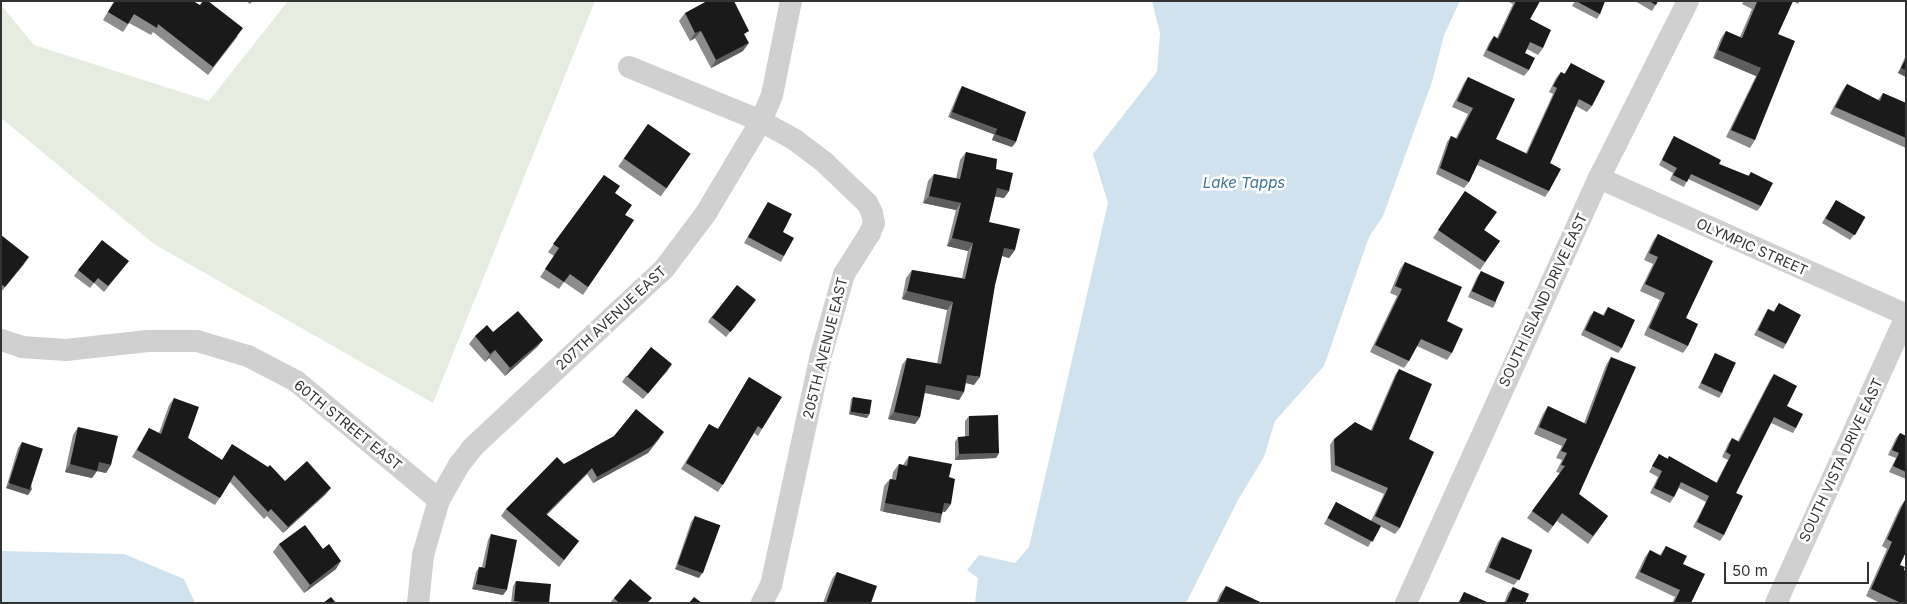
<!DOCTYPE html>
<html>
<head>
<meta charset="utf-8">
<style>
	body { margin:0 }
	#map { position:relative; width:1907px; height:604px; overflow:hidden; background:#fff; font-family:Inter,sans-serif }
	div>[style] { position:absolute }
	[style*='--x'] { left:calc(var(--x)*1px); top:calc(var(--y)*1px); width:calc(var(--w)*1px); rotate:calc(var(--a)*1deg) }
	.green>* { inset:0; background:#e6ecdf }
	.water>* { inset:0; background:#cfe2ee }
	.minor>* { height:22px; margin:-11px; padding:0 11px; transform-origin:11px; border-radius:11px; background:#d0d0d0 }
	.wall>* { inset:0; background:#8c8c8c; transform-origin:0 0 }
	.shaded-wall>* { inset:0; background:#5f5f5f; transform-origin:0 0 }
	.building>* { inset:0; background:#1a1a1a; transform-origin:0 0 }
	span { translate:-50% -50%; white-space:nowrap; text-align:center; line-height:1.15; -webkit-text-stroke:5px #fff; paint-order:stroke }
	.street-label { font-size:14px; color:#333 }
	.water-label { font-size:15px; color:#3f7597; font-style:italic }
	.frame { position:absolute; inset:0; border:2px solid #333; pointer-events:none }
	.scale { position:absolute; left:1724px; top:562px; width:145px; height:22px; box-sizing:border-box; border:2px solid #333; border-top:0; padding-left:6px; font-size:15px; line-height:18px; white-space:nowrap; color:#333; -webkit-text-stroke:4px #fff; paint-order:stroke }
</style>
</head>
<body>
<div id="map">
	<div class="green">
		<div style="clip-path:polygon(288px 1px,595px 1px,433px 403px,154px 244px,1px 118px,1px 5px,34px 45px,209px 101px)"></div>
	</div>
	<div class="water">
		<div style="clip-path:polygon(1152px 1px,1460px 1px,1444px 35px,1432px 82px,1383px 216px,1369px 237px,1324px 366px,1275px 421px,1264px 457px,1238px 500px,1186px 603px,975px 603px,978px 578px,967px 570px,979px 555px,1015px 563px,1029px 547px,1108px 203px,1093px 154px,1157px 72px,1160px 33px)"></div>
		<div style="clip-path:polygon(1px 551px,124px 554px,184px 579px,195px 603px,1px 603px)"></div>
	</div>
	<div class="minor">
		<div style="--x:629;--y:67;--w:143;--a:22.2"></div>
		<div style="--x:761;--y:121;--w:39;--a:29"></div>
		<div style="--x:795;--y:140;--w:38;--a:37"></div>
		<div style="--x:825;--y:163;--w:58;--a:43.6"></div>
		<div style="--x:867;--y:203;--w:11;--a:63"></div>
		<div style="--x:872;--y:213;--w:10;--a:79"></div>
		<div style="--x:874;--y:223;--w:11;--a:112"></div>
		<div style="--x:870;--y:233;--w:49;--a:122.4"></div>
		<div style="--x:844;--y:274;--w:88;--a:105.8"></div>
		<div style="--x:820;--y:359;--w:231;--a:102.2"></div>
		<div style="--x:771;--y:585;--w:20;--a:117"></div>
		<div style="--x:1599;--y:178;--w:336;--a:24"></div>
		<div style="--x:1;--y:340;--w:22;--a:18"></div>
		<div style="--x:22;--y:347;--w:44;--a:3.9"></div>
		<div style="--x:66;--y:350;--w:82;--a:-6.3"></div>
		<div style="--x:148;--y:341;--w:49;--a:0"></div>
		<div style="--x:197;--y:341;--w:53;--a:16.4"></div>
		<div style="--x:248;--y:356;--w:54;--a:27.5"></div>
		<div style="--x:296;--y:381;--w:186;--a:39.8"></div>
		<div style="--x:439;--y:500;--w:57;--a:106.2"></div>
		<div style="--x:423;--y:555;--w:48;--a:95.9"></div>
		<div style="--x:439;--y:500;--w:40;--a:-60.3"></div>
		<div style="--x:459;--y:465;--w:23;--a:-52"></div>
		<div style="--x:473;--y:447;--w:261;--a:-43"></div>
		<div style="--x:664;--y:269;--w:70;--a:-53.1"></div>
		<div style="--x:706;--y:213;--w:107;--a:-59.1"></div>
		<div style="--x:761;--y:121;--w:28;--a:-67"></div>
		<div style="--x:772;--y:95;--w:96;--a:-78.6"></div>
		<div style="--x:1406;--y:603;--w:467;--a:-65.6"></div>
		<div style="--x:1599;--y:178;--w:198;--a:-63.3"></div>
		<div style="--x:1776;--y:603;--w:314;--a:-65.6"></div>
	</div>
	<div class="wall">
		<div style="clip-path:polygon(114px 1px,193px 1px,238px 36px,208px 75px,153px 32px,151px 35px,129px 23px,123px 32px,103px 20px)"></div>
		<div style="clip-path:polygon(246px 1px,253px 1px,250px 4px)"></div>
		<div style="clip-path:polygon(1507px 1px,1540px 1px,1530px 19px,1543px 48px,1538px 55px,1527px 49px,1525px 53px,1529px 70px,1524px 76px,1483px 56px,1489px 43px,1494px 36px,1497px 38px,1513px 4px)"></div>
		<div style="clip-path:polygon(1575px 1px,1605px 1px,1600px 14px,1597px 19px,1572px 6px)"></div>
		<div style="clip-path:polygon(1635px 1px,1658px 1px,1652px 11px)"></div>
		<div style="clip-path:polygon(1744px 1px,1800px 1px,1798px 4px,1793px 1px,1778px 34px,1755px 140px,1750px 148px,1726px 137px,1756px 76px,1713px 58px,1721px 38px,1726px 31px,1740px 37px,1752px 9px,1742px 4px)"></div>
		<div style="clip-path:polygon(685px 13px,745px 36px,743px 51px,711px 68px,695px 38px,690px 41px,679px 21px)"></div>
		<div style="clip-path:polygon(1906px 55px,1906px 77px,1898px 73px)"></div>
		<div style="clip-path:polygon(1571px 63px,1592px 106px,1587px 112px,1576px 106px,1550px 163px,1549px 191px,1545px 197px,1477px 165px,1469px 182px,1464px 188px,1436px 174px,1447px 142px,1451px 136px,1456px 138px,1468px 114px,1452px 107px,1464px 83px,1468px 77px,1496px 139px,1526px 153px,1553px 94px,1549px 92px,1556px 78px,1561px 72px,1564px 74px)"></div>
		<div style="clip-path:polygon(1847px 84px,1878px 100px,1883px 93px,1906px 103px,1906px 148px,1830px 114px,1842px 91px)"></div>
		<div style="clip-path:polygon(962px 86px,1012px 147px,992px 140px,994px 134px,948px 117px,959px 91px)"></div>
		<div style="left:648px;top:124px;width:52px;height:52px;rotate:35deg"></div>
		<div style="clip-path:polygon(1674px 136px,1719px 164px,1748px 176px,1751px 172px,1761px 206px,1757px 211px,1688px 179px,1684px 187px,1670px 180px,1673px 173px,1659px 165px,1671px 141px)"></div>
		<div style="clip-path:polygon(966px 152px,996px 169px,1009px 191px,1004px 198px,995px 196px,989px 222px,1015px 250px,1009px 258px,1002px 256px,995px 285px,974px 385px,966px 383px,964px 392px,959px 400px,925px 393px,920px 417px,915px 424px,888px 419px,902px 365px,907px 358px,937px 364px,947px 310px,902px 299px,906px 278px,912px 270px,962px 278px,968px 251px,947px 246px,956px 210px,923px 203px,928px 181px,934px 174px,956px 179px,960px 160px)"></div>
		<div style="clip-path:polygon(604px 175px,615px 193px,625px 215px,634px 220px,583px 295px,564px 282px,559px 289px,540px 277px,554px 256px,548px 252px)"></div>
		<div style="clip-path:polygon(1465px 191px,1484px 230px,1500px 241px,1480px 270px,1433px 238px)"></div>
		<div style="clip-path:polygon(1836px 200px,1854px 235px,1850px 240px,1822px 223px)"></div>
		<div style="clip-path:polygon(768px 202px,783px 232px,784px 256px,781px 262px,744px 243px)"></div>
		<div style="clip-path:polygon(1658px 234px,1686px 318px,1688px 346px,1683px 353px,1644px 335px,1660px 300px,1640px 291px,1653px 264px,1644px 260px,1653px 241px)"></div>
		<div style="clip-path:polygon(1px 235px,24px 264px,1px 292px)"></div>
		<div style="clip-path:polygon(129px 261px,104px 292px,94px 283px,90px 288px,74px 276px,78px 270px)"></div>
		<div style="clip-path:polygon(1405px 262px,1447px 321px,1452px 353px,1447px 360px,1417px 346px,1409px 361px,1404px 368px,1370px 352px,1397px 296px,1390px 293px,1400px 269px)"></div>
		<div style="clip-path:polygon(1481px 271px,1496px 302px,1493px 308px,1468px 297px,1477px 277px)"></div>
		<div style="clip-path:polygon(756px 300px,726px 337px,708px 322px,711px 317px)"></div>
		<div style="clip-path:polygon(1779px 303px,1786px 344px,1783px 349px,1754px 335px,1765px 314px,1768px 309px,1774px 311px)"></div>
		<div style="clip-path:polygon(1608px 307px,1622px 348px,1618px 353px,1581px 335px,1590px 316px,1594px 311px,1603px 315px)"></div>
		<div style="clip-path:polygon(493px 332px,543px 340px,537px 347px,505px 376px,489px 358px,485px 362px,469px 344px,475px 336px)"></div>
		<div style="clip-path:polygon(1715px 353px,1723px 392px,1719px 398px,1698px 388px,1712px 359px)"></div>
		<div style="clip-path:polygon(1611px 357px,1579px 494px,1608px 516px,1588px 544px,1557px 521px,1548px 533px,1527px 518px,1560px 473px,1556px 472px,1562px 460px,1556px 458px,1562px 446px,1534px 434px,1543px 414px,1548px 406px,1584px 423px,1606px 365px)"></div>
		<div style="clip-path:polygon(1399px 369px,1409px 439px,1400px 528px,1395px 534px,1380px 526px,1368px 547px,1324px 524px,1336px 502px,1371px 521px,1384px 494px,1331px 471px,1330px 445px,1334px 439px,1371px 430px,1395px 375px)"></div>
		<div style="clip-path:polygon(668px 370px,643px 399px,622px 382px,626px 376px)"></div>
		<div style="clip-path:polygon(1774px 374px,1796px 428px,1793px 433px,1771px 423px,1736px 493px,1724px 535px,1720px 541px,1693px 527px,1706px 502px,1679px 488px,1674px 497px,1670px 503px,1650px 493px,1658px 477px,1649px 472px,1659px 454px,1667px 459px,1669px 456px,1716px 483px,1728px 460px,1722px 457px,1728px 444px,1732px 438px,1738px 441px,1770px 380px)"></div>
		<div style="clip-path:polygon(749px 377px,762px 429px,758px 436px,754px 433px,718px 492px,681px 469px,709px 424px,718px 429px)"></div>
		<div style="clip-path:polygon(853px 397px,867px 418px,849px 414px,851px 399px)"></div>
		<div style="clip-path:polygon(174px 398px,188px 438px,222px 460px,285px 481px,326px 494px,283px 533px,267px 516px,264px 519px,230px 482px,215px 505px,132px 457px,149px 428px,159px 433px,169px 405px)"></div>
		<div style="clip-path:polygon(969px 416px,999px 453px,996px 458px,955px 460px,955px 442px,958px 437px,965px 437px,965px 421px)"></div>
		<div style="clip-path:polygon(78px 427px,111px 465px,106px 473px,97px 471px,92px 478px,65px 472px,73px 435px)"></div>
		<div style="clip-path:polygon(1900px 433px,1906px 436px,1906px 479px,1889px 472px,1896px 458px,1888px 455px,1896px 438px)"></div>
		<div style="clip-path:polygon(660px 438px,648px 453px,593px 483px,587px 474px,547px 515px,579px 541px,559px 567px,501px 516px,506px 509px,564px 464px)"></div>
		<div style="clip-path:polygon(22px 442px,32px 489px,28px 495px,6px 488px,18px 448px)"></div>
		<div style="clip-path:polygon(909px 456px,949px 477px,951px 504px,945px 512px,943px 511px,942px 514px,937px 522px,880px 511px,884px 486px,890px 479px,892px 479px,893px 472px,899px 464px,903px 465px)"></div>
		<div style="clip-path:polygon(1905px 500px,1900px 565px,1904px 570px,1906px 603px,1880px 603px,1866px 596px,1887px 549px,1882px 546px,1900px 507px)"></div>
		<div style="clip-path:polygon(695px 516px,699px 578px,675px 569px,691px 522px)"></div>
		<div style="clip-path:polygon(491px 534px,503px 595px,472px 589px,476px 572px,479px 567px,482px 567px,488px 540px)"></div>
		<div style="clip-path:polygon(1502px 537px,1518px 580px,1514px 585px,1485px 572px,1498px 542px)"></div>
		<div style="clip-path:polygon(279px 544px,323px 549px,336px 569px,304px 593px,273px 552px)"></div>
		<div style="clip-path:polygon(1666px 546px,1683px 564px,1691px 603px,1672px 603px,1675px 597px,1635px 578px,1645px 557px,1650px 550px,1660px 555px)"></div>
		<div style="clip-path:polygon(837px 572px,871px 603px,823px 603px,832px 579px)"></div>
		<div style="clip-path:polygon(516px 581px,549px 603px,511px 603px,513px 586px)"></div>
		<div style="clip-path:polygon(1226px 586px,1262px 603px,1216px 603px,1220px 594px)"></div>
		<div style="clip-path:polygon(1513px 587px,1525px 603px,1504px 603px,1508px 593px)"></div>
		<div style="clip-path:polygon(1464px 592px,1489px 603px,1458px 603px)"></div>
		<div style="clip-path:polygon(614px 598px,648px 603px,610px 603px)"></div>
	</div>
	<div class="shaded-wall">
		<div style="clip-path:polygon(701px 31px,695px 38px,690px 41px,695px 33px)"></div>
		<div style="clip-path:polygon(749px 43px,743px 51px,711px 68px,716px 60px)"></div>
		<div style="left:1718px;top:50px;width:47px;height:9px;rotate:23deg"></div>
		<div style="clip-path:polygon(1901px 68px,1906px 70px,1906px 77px,1898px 73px)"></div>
		<div style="left:952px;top:112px;width:48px;height:6px;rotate:21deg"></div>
		<div style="clip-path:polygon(995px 134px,1016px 142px,1012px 147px,992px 140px)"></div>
		<div style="clip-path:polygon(997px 188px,1009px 191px,1004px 198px,991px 196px)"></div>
		<div style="clip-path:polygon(929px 196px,961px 203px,956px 210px,923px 203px)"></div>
		<div style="clip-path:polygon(952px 238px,973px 243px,968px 251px,947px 246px)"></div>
		<div style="clip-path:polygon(1004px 248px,1015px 250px,1009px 258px,999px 255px)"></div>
		<div style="clip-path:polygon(29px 257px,24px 264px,1px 292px)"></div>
		<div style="clip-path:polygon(907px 291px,953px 302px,947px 310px,902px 299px)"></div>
		<div style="clip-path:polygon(543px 340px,537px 347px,505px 376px,510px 368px)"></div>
		<div style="clip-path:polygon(495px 350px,489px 358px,485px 362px,490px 354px)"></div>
		<div style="clip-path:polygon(672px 364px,668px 370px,643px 399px,647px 394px)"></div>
		<div style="clip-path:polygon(967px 375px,980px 377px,974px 385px,962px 382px)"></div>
		<div style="clip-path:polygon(926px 385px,964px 392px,959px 400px,921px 392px)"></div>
		<div style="clip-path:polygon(851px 412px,869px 415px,867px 418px,849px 414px)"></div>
		<div style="clip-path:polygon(894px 412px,920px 417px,915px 424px,888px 419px)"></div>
		<div style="clip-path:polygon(664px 432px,648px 453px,593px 483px,597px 477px)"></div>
		<div style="clip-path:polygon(999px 453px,996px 458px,955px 460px,959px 454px)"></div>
		<div style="clip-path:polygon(99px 462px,111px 465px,106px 473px,97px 471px,92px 478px,65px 472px,70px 464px)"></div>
		<div style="clip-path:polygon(592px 468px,587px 474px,541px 520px,546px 514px)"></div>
		<div style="clip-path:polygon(10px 483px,32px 489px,28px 495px,6px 488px)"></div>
		<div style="clip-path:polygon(331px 488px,326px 494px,283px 533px,288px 527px)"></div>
		<div style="left:885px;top:503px;width:58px;height:9px;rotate:11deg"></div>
		<div style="clip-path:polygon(944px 503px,951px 504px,945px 512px,939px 511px)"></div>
		<div style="clip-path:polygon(341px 561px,336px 569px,304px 593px,310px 585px)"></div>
		<div style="clip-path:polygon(679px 564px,703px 572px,699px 578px,675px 569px)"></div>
		<div style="clip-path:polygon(476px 584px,507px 590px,503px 595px,472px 589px)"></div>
	</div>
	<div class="building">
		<div style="clip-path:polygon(115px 1px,193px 1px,200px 5px,203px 1px,208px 1px,243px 28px,213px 67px,158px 24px,157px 28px,134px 14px,128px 24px,108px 12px)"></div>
		<div style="clip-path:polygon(707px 1px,734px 1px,749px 31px,744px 34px,749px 43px,716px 60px,701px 31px,695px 33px,685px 13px)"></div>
		<div style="clip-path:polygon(1516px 1px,1540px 1px,1530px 19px,1551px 30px,1543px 48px,1530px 42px,1525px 53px,1535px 58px,1529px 70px,1487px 50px,1494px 36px,1498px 39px)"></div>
		<div style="clip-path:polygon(1576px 1px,1605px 1px,1600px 14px)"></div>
		<div style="clip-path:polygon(1649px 1px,1658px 1px,1656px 5px)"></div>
		<div style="clip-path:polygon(1756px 1px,1793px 1px,1778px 34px,1795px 41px,1755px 140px,1731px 130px,1761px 68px,1718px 50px,1726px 31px,1742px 38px,1757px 2px)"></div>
		<div style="clip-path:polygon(1906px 58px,1906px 70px,1901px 68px)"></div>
		<div style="clip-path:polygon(1571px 63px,1605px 81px,1592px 106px,1579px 99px,1550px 163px,1561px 169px,1549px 191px,1480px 159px,1469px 182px,1440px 168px,1451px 136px,1457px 139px,1473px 108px,1457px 101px,1468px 77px,1515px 99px,1496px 139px,1527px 154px,1557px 88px,1553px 86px,1561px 72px,1565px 74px)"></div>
		<div style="clip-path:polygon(1847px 84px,1880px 101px,1883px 93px,1906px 103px,1906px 138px,1835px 107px)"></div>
		<div style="clip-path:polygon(962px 86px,1026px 112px,1016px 142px,995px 134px,997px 129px,952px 112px)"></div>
		<div style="left:648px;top:124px;width:52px;height:42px;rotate:35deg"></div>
		<div style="clip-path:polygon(1674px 136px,1721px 160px,1719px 164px,1749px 176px,1751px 172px,1773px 183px,1761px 206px,1691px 174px,1687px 182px,1673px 175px,1677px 168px,1662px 160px)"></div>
		<div style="clip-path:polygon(966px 152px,997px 159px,996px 169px,1013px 173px,1009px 191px,997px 188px,989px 222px,1020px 229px,1015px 250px,1004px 248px,995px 285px,980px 377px,967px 375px,964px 392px,926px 385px,920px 417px,894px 412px,907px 358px,941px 364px,953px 302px,907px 291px,912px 270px,965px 279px,973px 243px,952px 238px,961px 203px,929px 196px,934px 174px,960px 179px)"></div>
		<div style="clip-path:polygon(604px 175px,620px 186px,615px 193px,632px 205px,625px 215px,634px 220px,588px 287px,570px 274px,564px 282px,545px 269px,559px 248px,553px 244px)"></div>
		<div style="clip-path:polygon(1465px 191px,1497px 212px,1484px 230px,1500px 241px,1485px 262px,1438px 230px)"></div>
		<div style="left:1836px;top:200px;width:34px;height:21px;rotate:30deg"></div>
		<div style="clip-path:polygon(768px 202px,792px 214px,783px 232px,794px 238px,784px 256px,748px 237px)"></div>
		<div style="clip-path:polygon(1658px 234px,1713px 261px,1686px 318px,1698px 324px,1688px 346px,1649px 328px,1665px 293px,1645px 284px,1658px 257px,1649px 253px)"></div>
		<div style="clip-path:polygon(1px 235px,29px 257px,5px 287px,1px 284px)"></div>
		<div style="clip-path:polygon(102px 240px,129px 261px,108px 286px,98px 278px,94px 283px,78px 270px)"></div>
		<div style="clip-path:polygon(1405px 262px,1462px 287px,1447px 321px,1463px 329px,1452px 353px,1421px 339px,1409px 361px,1375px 345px,1402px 289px,1395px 286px)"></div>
		<div style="left:1481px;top:271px;width:26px;height:22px;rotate:25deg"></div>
		<div style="left:737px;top:285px;width:24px;height:41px;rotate:38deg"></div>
		<div style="clip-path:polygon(1779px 303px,1801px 315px,1786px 344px,1758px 330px,1768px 309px,1774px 312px)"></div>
		<div style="clip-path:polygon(1608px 307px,1635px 320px,1622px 348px,1585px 330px,1594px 311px,1604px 316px)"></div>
		<div style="clip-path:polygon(518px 311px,543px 340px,510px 368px,495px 350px,490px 354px,475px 336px,487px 325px,493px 332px)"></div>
		<div style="left:651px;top:347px;width:27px;height:38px;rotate:39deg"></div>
		<div style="left:1715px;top:353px;width:23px;height:33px;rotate:25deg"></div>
		<div style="clip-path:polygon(1611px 357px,1636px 367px,1579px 494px,1608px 516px,1593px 536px,1562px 513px,1553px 526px,1532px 511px,1565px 466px,1561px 465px,1567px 453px,1561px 451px,1567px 439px,1539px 427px,1548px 406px,1586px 424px)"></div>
		<div style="clip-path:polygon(1399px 369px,1432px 384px,1409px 439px,1434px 452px,1400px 528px,1375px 516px,1388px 488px,1335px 465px,1334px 439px,1355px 422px,1372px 431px)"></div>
		<div style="clip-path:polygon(1774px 374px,1797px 386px,1787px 406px,1803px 414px,1796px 428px,1774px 417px,1736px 493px,1743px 496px,1724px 535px,1697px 522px,1709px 496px,1681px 482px,1674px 497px,1654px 488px,1662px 471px,1652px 466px,1659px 454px,1668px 459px,1669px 456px,1717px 483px,1731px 455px,1726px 452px,1732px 438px,1739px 442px)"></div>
		<div style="clip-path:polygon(749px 377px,782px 397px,762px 429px,758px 426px,723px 485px,686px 463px,709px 424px,718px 429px)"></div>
		<div style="left:853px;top:397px;width:19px;height:15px;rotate:9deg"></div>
		<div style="clip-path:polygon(174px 398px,199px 407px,188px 438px,222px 460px,232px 444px,268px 467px,270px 465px,285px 481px,307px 461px,331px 488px,288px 527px,271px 509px,268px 512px,234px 475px,220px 498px,137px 450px,149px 428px,161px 434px)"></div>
		<div style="clip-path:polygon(636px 409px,664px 432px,652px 446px,597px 477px,592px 468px,546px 514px,579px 541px,564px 560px,506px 509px,557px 457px,564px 464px,614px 436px)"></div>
		<div style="clip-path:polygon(998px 415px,999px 453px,959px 454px,958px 437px,969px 436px,969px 416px)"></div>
		<div style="clip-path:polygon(78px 427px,118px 436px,111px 465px,99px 462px,97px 471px,70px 464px)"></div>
		<div style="clip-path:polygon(1900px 433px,1906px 436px,1906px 472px,1893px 466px,1899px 453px,1892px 450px)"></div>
		<div style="left:22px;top:442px;width:22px;height:43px;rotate:18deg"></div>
		<div style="clip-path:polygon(909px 456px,952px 464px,949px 477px,955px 479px,951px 504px,944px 503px,942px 514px,885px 503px,890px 479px,896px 480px,899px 464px,907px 466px)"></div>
		<div style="clip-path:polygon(1905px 500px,1906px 552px,1900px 565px,1905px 567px,1904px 570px,1906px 571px,1906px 603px,1901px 603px,1871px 589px,1892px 542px,1887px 539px)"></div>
		<div style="left:1336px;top:502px;width:51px;height:18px;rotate:28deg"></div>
		<div style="left:695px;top:516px;width:27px;height:51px;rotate:20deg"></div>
		<div style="clip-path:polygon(305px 525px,323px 549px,329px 544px,341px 561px,310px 585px,279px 544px)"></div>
		<div style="clip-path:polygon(491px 534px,517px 540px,507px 590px,476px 584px,479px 567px,485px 568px)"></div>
		<div style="left:1502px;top:537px;width:33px;height:33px;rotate:23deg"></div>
		<div style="clip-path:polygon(1666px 546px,1687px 556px,1683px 564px,1705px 574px,1691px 603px,1674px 603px,1680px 590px,1640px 572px,1650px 550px,1661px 556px)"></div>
		<div style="clip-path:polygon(837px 572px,877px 586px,871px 603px,826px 603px)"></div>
		<div style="clip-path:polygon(630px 579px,652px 598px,647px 603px,619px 603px,614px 598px)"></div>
		<div style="clip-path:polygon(516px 581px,551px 584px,549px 603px,529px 603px,514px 601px)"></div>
		<div style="clip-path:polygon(1226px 586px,1262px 603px,1218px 603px)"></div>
		<div style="clip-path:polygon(1513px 587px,1529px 594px,1525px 603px,1506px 603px)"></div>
		<div style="clip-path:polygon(1464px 592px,1489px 603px,1459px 603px)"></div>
		<div style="clip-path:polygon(331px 597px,336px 603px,323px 603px)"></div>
		<div style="clip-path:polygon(694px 597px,702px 603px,689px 603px)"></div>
	</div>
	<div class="street-label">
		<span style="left:1752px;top:247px;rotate:24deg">OLYMPIC STREET</span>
		<span style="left:1543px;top:300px;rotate:-65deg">SOUTH ISLAND DRIVE EAST</span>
		<span style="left:611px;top:318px;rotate:-43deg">207TH AVENUE EAST</span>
		<span style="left:825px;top:348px;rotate:-76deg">205TH AVENUE EAST</span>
		<span style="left:348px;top:425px;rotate:39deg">60TH STREET EAST</span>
		<span style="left:1841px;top:460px;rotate:-65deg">SOUTH VISTA DRIVE EAST</span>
	</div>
	<div class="water-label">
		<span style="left:1244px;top:183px">Lake Tapps</span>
	</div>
	<div class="frame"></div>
	<div class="scale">50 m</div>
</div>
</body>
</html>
